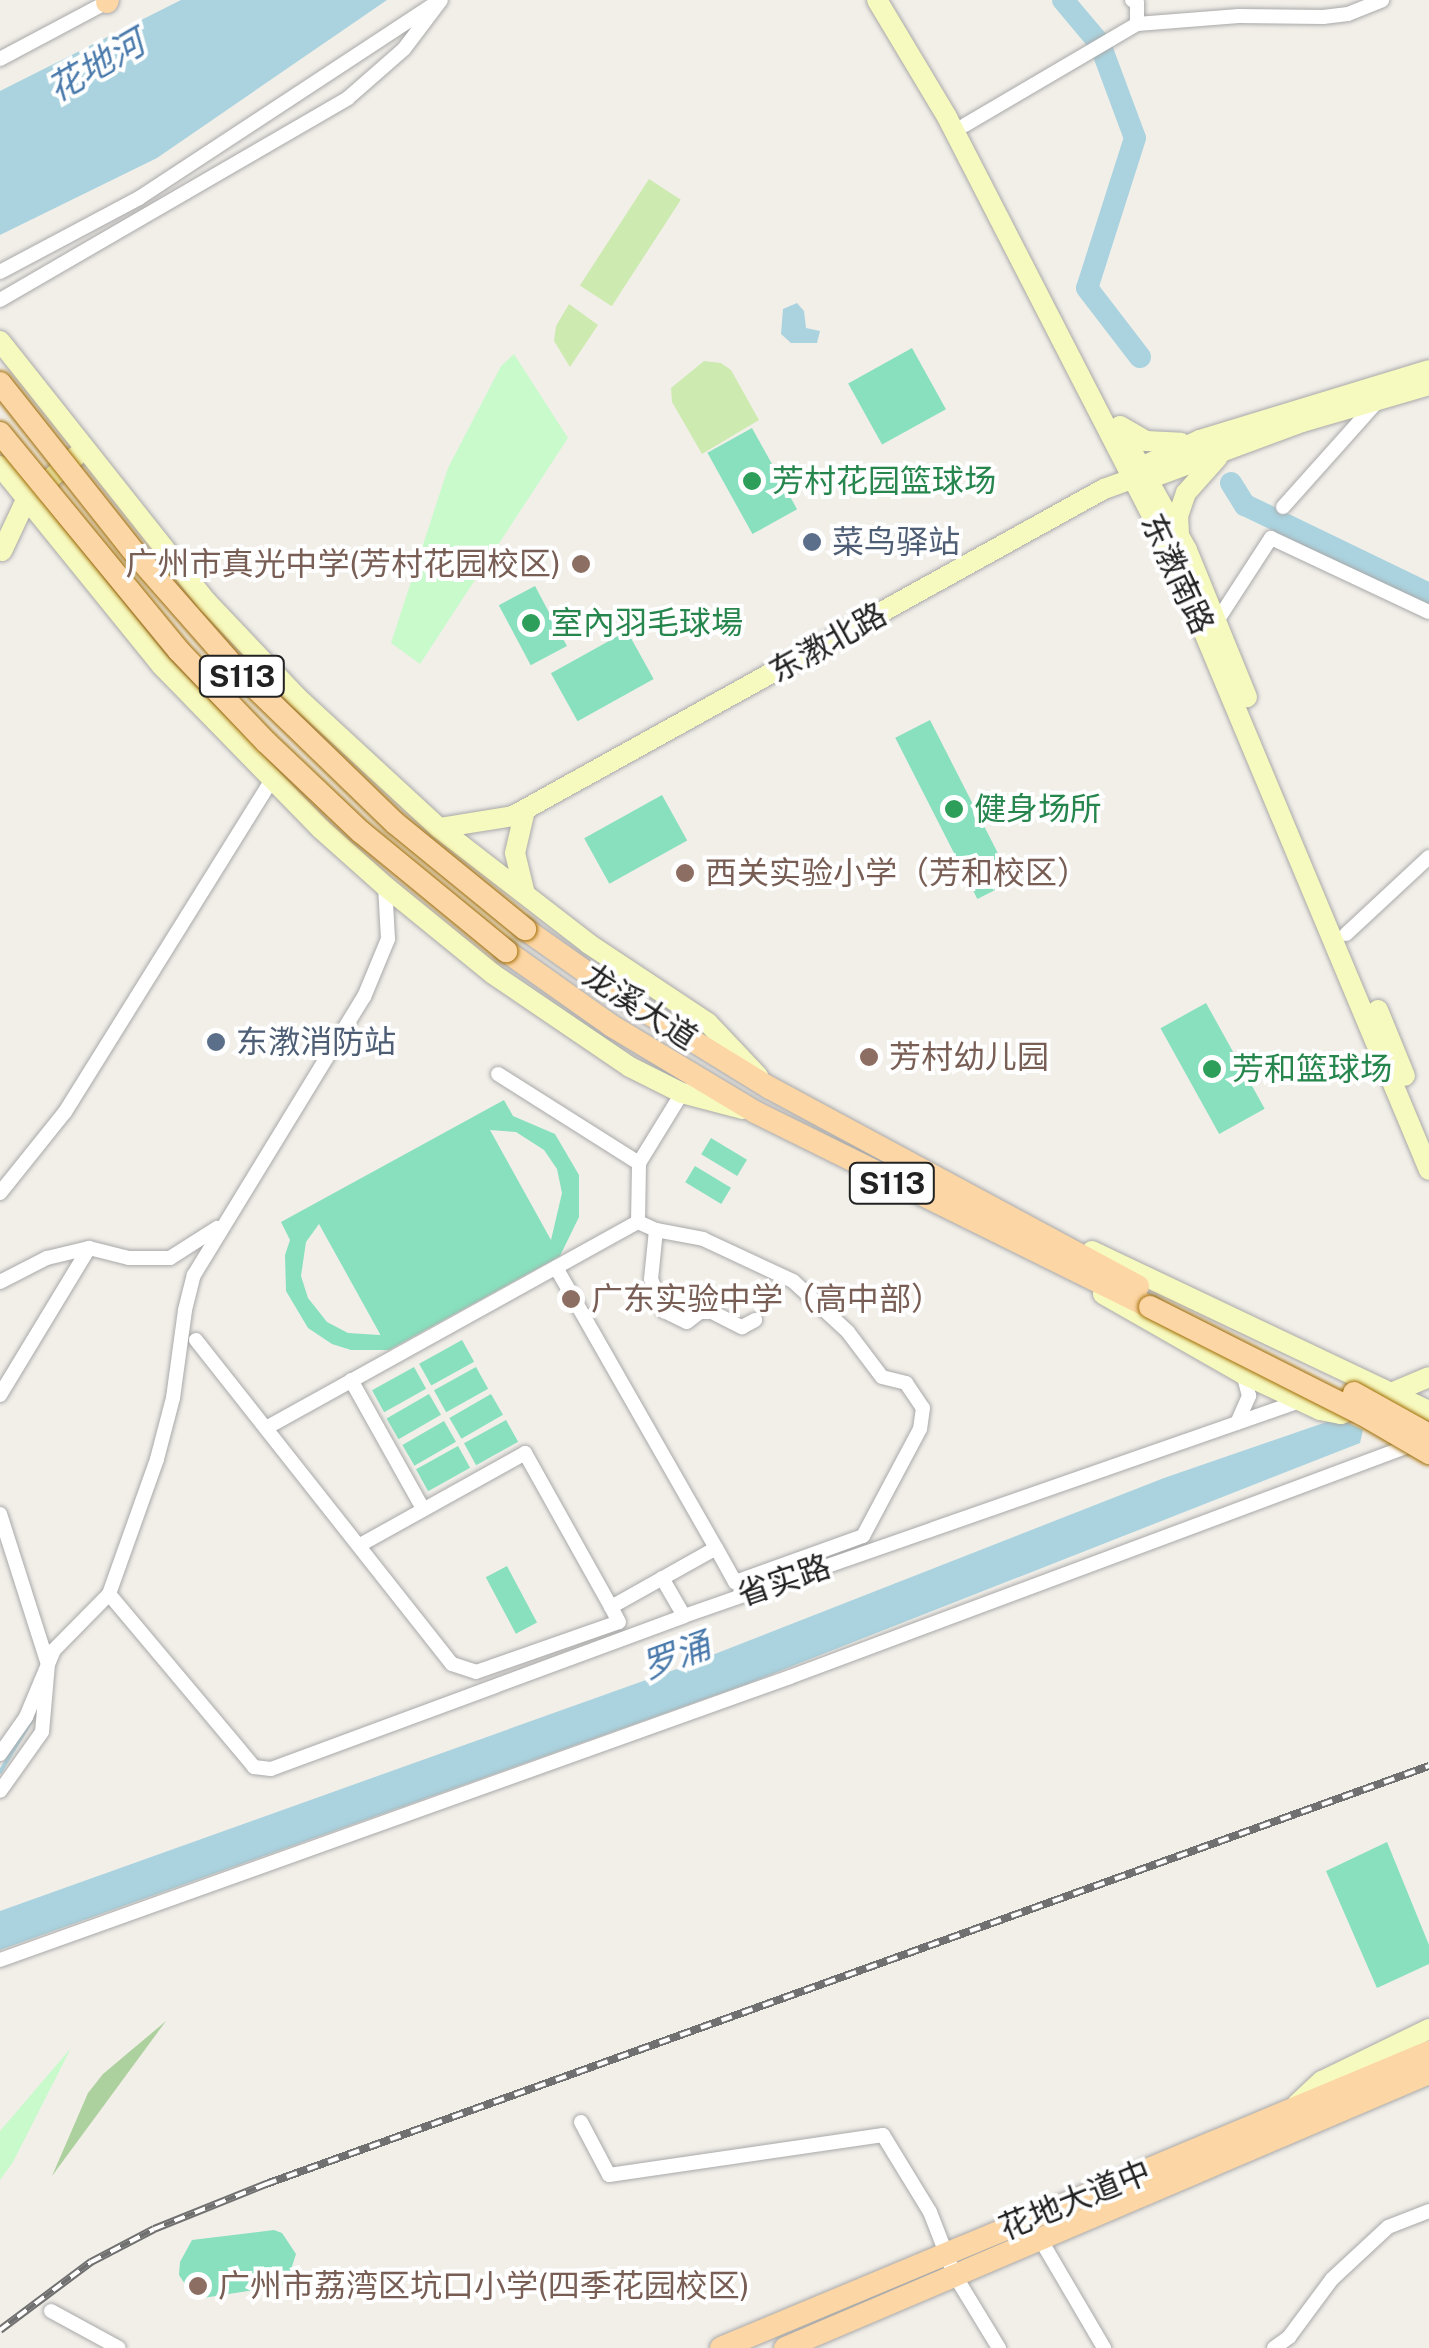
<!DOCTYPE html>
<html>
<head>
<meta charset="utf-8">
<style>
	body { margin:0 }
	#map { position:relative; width:1429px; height:2348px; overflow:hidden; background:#f2efe9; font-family:"Public Sans","Noto Sans SC",sans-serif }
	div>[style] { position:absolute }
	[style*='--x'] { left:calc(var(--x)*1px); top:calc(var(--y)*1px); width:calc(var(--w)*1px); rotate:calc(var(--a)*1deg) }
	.grass>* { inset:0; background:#cdebb0; transform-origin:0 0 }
	.forest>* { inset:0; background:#add19e }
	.park>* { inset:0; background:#c8facc }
	.pitch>* { inset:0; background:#88e0be; transform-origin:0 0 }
	.water>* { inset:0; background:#aad3df }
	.stream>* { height:4px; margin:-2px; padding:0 2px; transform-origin:2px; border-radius:2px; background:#aad3df }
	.river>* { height:22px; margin:-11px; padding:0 11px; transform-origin:11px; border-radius:11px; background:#aad3df }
	.roads { filter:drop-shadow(0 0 2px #a9a9a9) drop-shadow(0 0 2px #a9a9a9) }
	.street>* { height:14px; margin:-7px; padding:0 7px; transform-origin:7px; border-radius:7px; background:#fff }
	.secondary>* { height:20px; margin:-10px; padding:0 10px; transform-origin:10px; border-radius:10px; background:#f7fabf }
	.primary>* { height:22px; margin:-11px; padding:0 11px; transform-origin:11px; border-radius:11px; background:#fcd6a4 }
	.rail>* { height:8px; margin-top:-4px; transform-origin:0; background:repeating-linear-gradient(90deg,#fff 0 11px,#707070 0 22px); box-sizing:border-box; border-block:2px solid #707070 }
	.bridges { filter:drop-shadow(0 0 2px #a06b00) drop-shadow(0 0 2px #a06b00) }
	.primary-bridge>* { height:22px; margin:-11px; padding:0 11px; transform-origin:11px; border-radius:11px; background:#fcd6a4 }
	.dots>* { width:28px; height:28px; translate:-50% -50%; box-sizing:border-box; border:5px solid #fff; border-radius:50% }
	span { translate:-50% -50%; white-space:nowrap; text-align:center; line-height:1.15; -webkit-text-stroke:8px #fff; paint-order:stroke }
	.shield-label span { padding:2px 8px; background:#fff; border:2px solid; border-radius:8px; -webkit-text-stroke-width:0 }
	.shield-label { font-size:30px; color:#222; font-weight:700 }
	.leisure-label { font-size:32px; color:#27864d }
	.left { translate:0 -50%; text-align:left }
	.service-label { font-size:32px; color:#4e5e75 }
	.education-label { font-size:32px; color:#785e54 }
	.right { translate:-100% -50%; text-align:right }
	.street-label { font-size:32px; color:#222 }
	.water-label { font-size:35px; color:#4a7aab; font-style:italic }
</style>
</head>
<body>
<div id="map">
	<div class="grass">
		<div style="left:649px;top:179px;width:38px;height:127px;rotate:33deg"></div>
		<div style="clip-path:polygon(569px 304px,598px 325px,570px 367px,554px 341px,556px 326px)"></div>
		<div style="clip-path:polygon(704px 361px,721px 363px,731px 370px,759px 420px,702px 454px,672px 402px,671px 388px)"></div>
	</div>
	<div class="forest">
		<div style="clip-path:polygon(166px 2021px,52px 2176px,88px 2093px,103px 2074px)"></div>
	</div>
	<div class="park">
		<div style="clip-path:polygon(514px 354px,568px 438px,420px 664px,391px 643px,448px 468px,501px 366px)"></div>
		<div style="clip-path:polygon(71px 2048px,13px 2162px,0 2180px,0 2131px)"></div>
	</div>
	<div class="pitch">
		<div style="left:912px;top:348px;width:70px;height:73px;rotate:61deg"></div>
		<div style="left:752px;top:428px;width:93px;height:51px;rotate:61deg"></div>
		<div style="left:535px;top:586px;width:68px;height:41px;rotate:62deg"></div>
		<div style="left:627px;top:631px;width:55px;height:87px;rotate:61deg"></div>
		<div style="left:930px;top:720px;width:181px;height:39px;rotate:63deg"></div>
		<div style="left:662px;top:795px;width:52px;height:89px;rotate:61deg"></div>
		<div style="left:1206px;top:1003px;width:121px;height:52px;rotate:61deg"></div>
		<div style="clip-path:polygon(evenodd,504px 1100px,513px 1116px,555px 1134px,579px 1175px,579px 1217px,560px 1256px,389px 1350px,351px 1350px,332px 1344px,308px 1328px,286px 1291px,285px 1255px,290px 1240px,281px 1222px,504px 1100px,490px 1130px,516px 1132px,544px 1150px,557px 1169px,562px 1193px,551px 1240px,490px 1130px,504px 1100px,319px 1224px,380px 1334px,380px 1335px,348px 1333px,327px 1322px,308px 1298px,301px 1276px,306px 1242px,319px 1224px)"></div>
		<div style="left:711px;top:1138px;width:42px;height:19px;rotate:31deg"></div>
		<div style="left:695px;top:1166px;width:42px;height:19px;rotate:31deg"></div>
		<div style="left:462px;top:1340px;width:25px;height:49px;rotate:61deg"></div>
		<div style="left:414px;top:1367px;width:25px;height:48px;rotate:61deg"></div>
		<div style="left:476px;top:1367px;width:25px;height:48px;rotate:61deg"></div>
		<div style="left:429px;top:1394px;width:24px;height:49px;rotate:60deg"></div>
		<div style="left:491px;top:1394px;width:24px;height:48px;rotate:60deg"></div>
		<div style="left:506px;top:1420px;width:25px;height:48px;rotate:61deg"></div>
		<div style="left:444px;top:1421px;width:24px;height:48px;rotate:60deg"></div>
		<div style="left:458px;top:1446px;width:25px;height:48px;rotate:61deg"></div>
		<div style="left:507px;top:1566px;width:64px;height:24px;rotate:62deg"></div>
		<div style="clip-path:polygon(1387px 1842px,1429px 1945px,1429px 1964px,1377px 1988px,1326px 1871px)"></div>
		<div style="clip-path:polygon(274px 2230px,282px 2233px,296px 2254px,286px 2285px,203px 2298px,187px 2287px,179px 2275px,180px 2262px,192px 2240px)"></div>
	</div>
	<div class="water">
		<div style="clip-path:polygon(181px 0,387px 0,157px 158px,0 235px,0 91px)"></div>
		<div style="clip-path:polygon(797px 303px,804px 311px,806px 328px,820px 331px,817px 343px,791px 343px,781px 334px,783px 309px)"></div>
		<div style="clip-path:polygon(1338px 1418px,1363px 1430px,1360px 1443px,744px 1685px,0 1950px,0 1911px,674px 1670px,1164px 1478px)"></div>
	</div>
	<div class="stream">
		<div style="--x:0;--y:1772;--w:60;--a:-58.7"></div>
	</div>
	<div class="river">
		<div style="--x:1063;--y:0;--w:57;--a:49.9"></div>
		<div style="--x:1100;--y:44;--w:100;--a:69.6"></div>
		<div style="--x:1135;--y:138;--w:157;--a:107.7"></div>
		<div style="--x:1087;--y:288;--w:87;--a:52.5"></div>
		<div style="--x:1231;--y:483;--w:26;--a:58"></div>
		<div style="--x:1245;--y:505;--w:204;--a:25.8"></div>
	</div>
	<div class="roads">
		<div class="street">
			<div style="--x:1132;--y:0;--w:6;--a:31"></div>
			<div style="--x:1137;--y:3;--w:21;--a:90"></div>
			<div style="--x:0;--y:59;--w:121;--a:-28"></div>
			<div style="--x:965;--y:125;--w:199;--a:-30.4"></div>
			<div style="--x:1137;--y:24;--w:102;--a:-4.5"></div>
			<div style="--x:1239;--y:16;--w:84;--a:0.7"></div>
			<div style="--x:1323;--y:17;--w:25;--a:-7"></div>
			<div style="--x:1348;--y:14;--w:37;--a:-22"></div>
			<div style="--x:0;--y:272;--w:157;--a:-28"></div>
			<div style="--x:139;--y:198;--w:349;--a:-33.3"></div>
			<div style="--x:0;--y:300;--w:402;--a:-30.1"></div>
			<div style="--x:348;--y:98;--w:74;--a:-41.2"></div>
			<div style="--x:404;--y:49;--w:61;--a:-52.9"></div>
			<div style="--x:1283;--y:507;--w:141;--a:-48.2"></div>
			<div style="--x:1217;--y:621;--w:99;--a:-57"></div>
			<div style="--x:1271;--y:538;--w:174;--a:25.1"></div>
			<div style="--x:1346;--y:934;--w:113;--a:-42.9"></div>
			<div style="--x:498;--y:1074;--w:167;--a:32.3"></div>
			<div style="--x:0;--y:1193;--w:104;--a:-51.3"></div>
			<div style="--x:65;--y:1112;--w:391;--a:-58.1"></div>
			<div style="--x:638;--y:1222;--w:20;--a:24"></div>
			<div style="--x:656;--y:1230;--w:48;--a:10.8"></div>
			<div style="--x:703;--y:1239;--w:99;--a:25"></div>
			<div style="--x:793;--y:1281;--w:75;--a:42.8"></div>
			<div style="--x:848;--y:1332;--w:56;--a:52.9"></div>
			<div style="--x:882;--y:1377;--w:25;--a:14"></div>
			<div style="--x:906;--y:1383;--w:30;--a:56"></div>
			<div style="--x:923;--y:1408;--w:21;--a:98"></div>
			<div style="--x:920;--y:1429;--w:121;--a:118"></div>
			<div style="--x:863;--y:1536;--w:136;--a:160.2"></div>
			<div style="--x:735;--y:1582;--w:39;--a:-119"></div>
			<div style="--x:656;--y:1230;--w:49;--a:95.8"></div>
			<div style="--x:651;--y:1279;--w:35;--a:68"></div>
			<div style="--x:664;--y:1311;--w:25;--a:26"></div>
			<div style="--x:687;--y:1322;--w:16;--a:-38"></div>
			<div style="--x:700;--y:1312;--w:12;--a:0"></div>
			<div style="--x:712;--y:1312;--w:34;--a:27"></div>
			<div style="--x:742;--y:1327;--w:15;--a:-28"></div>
			<div style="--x:0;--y:1282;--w:53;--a:-27.1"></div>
			<div style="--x:47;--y:1258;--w:43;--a:-13.4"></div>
			<div style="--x:89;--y:1248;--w:41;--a:14"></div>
			<div style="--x:129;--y:1258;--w:41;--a:0"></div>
			<div style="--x:170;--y:1258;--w:56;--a:-32.6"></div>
			<div style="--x:196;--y:1340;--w:413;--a:51.7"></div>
			<div style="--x:452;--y:1664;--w:25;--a:18"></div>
			<div style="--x:476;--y:1672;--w:151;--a:-19.3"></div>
			<div style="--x:619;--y:1622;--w:17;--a:-118"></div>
			<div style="--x:351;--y:1380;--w:148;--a:60.8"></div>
			<div style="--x:0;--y:1395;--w:172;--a:-58.8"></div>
			<div style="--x:1237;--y:1423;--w:30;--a:-66"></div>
			<div style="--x:1249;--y:1396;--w:23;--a:-105"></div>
			<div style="--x:266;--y:1428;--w:425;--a:-29"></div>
			<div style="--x:638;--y:1222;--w:59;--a:-89"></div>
			<div style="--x:639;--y:1163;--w:82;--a:-58.4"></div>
			<div style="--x:0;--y:1514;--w:157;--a:72.3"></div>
			<div style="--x:48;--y:1664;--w:68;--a:95"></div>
			<div style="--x:42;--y:1732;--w:72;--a:125.4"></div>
			<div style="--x:360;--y:1545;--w:189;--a:-29.1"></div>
			<div style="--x:525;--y:1453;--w:176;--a:60.8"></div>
			<div style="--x:611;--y:1607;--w:120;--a:-29.3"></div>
			<div style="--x:716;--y:1548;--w:323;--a:-119.7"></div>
			<div style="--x:662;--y:1578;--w:44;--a:59.9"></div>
			<div style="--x:109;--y:1594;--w:226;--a:50"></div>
			<div style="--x:254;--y:1767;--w:17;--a:7"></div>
			<div style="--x:271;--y:1769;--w:440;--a:-20.3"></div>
			<div style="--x:684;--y:1616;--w:652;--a:-19.24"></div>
			<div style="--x:0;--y:1754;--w:45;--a:-54.9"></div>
			<div style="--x:26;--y:1717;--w:73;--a:-67.3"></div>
			<div style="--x:54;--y:1650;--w:78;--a:-45.5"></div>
			<div style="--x:109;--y:1594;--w:143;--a:-70.4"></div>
			<div style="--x:157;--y:1459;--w:63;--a:-75.3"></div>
			<div style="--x:173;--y:1398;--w:89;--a:-82.2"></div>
			<div style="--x:185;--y:1310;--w:36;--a:-76"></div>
			<div style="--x:194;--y:1275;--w:326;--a:-58.6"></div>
			<div style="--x:364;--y:997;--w:63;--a:-67.5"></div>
			<div style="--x:388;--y:939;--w:53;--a:-93.2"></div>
			<div style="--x:0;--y:1960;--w:839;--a:-19.71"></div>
			<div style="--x:790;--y:1677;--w:666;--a:-20.48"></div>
			<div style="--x:581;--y:2122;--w:60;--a:62.2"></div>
			<div style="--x:609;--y:2175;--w:277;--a:-8.3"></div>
			<div style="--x:883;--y:2135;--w:90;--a:58.6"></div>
			<div style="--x:930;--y:2212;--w:66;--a:68.8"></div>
			<div style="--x:954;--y:2274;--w:87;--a:58.7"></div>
			<div style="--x:1039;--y:2237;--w:129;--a:59.6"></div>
			<div style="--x:51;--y:2311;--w:77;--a:28.6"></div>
			<div style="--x:1274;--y:2348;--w:19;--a:-36"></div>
			<div style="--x:1289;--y:2337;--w:72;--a:-53.4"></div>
			<div style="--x:1332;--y:2279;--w:76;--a:-42.9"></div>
			<div style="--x:1388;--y:2227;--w:44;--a:-21.3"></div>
		</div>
		<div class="secondary">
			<div style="--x:877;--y:0;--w:136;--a:59.1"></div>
			<div style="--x:947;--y:117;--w:486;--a:62.8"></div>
			<div style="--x:1169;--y:549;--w:673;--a:67.28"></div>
			<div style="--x:0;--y:341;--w:333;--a:51.6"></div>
			<div style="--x:207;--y:602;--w:131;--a:46.5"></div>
			<div style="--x:297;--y:697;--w:193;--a:42.7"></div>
			<div style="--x:439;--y:828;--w:190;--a:37.7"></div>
			<div style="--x:589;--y:944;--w:143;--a:33.6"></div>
			<div style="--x:708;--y:1023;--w:73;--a:46.7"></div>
			<div style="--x:1120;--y:426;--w:30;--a:30"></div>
			<div style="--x:1146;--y:441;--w:35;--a:3"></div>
			<div style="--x:1125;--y:439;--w:127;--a:60.8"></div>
			<div style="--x:1187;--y:550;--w:159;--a:67.8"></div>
			<div style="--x:0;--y:466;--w:256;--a:51"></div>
			<div style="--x:161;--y:665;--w:229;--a:45.7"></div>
			<div style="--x:321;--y:829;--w:86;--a:41.7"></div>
			<div style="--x:385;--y:886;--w:139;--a:39.2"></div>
			<div style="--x:493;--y:974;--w:166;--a:34.2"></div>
			<div style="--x:630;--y:1067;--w:58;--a:26.6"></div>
			<div style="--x:682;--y:1093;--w:63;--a:14.7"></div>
			<div style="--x:1133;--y:477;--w:13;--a:-51"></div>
			<div style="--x:1141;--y:467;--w:65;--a:-24.6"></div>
			<div style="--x:1200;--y:440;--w:239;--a:-17"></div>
			<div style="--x:1179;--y:534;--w:18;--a:-93"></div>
			<div style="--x:1178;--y:516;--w:24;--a:-71"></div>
			<div style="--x:1186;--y:493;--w:48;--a:-48.4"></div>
			<div style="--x:2;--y:551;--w:56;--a:-64.8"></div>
			<div style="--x:26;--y:500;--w:67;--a:-41.3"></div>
			<div style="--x:439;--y:828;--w:75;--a:-9.2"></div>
			<div style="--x:513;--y:816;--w:675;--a:-28.96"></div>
			<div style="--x:1104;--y:489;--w:29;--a:-20"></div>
			<div style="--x:1131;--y:479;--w:17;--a:0"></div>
			<div style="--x:1148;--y:479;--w:164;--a:-20.3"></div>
			<div style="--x:1302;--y:422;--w:132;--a:-16.2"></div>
			<div style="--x:525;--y:894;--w:42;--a:-103.7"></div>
			<div style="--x:515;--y:853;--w:44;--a:-76.9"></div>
			<div style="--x:1378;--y:1010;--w:71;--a:67.8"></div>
			<div style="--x:1092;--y:1251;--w:373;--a:25.4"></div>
			<div style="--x:1103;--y:1294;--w:161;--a:29.7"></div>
			<div style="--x:1243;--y:1374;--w:85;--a:25.1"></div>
			<div style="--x:1320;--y:1410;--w:21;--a:11"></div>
			<div style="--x:1341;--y:1414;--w:95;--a:-22.8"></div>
			<div style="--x:1297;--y:2104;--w:34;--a:-43"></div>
			<div style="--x:1322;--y:2081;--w:119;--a:-25.9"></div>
		</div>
		<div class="primary">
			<div style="--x:107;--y:2;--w:2;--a:-63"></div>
			<div style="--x:525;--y:929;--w:113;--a:35.2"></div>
			<div style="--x:617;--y:994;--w:180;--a:31.6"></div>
			<div style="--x:770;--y:1088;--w:418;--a:28.3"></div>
			<div style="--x:506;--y:951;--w:130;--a:35.3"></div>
			<div style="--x:612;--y:1026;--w:167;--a:31"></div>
			<div style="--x:755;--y:1112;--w:441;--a:26.3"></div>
			<div style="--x:721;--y:2348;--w:767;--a:-22.69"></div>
			<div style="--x:785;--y:2348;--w:700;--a:-23.12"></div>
		</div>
	</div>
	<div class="rail">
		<div style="--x:0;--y:2330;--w:114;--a:-36.8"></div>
		<div style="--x:91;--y:2262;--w:71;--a:-27.6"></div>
		<div style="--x:154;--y:2229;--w:121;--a:-21.9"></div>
		<div style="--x:266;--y:2184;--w:1236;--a:-19.77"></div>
	</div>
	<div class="bridges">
		<div class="primary-bridge">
			<div style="--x:0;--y:383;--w:221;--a:51.6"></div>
			<div style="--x:137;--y:556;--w:153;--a:48.7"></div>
			<div style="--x:238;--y:671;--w:219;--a:44.1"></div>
			<div style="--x:395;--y:823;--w:168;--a:39.2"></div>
			<div style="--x:0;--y:433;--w:282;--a:50.6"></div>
			<div style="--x:179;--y:651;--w:126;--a:46.3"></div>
			<div style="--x:266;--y:742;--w:131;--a:43.5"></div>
			<div style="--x:361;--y:832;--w:188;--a:39.4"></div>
			<div style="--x:1150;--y:1307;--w:237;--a:26.8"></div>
			<div style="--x:1362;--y:1414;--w:78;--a:30.2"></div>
			<div style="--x:1354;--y:1393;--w:86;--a:29.2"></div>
		</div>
	</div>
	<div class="dots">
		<div style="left:752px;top:481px;background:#2e9e5b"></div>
		<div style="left:812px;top:542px;background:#5c6f8a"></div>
		<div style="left:581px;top:564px;background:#8d6e63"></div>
		<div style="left:531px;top:623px;background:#2e9e5b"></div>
		<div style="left:954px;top:809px;background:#2e9e5b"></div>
		<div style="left:685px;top:873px;background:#8d6e63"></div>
		<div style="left:216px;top:1042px;background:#5c6f8a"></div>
		<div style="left:869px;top:1057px;background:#8d6e63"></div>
		<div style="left:1212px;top:1069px;background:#2e9e5b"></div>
		<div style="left:571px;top:1299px;background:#8d6e63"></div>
		<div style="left:198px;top:2286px;background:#8d6e63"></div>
	</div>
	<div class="shield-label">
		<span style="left:242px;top:676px">S113</span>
		<span style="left:892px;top:1183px">S113</span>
	</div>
	<div class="leisure-label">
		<span class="left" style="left:772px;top:481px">芳村花园篮球场</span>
		<span class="left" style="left:551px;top:623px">室內羽毛球場</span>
		<span class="left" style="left:974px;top:809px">健身场所</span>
		<span class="left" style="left:1232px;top:1069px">芳和篮球场</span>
	</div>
	<div class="service-label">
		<span class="left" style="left:832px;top:542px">菜鸟驿站</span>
		<span class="left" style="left:236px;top:1042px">东漖消防站</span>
	</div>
	<div class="education-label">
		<span class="right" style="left:561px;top:564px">广州市真光中学(芳村花园校区)</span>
		<span class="left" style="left:705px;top:873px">西关实验小学（芳和校区）</span>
		<span class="left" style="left:889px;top:1057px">芳村幼儿园</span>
		<span class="left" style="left:591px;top:1299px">广东实验中学（高中部）</span>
		<span class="left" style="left:218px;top:2286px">广州市荔湾区坑口小学(四季花园校区)</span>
	</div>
	<div class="street-label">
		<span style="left:1177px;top:574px;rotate:65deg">东漖南路</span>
		<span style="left:828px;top:643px;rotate:-29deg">东漖北路</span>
		<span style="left:640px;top:1007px;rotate:33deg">龙溪大道</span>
		<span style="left:784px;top:1581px;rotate:-19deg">省实路</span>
		<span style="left:1075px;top:2200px;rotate:-22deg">花地大道中</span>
	</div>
	<div class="water-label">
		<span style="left:96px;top:66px;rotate:-30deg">花地河</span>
		<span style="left:676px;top:1656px;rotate:-20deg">罗涌</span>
	</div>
</div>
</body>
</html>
